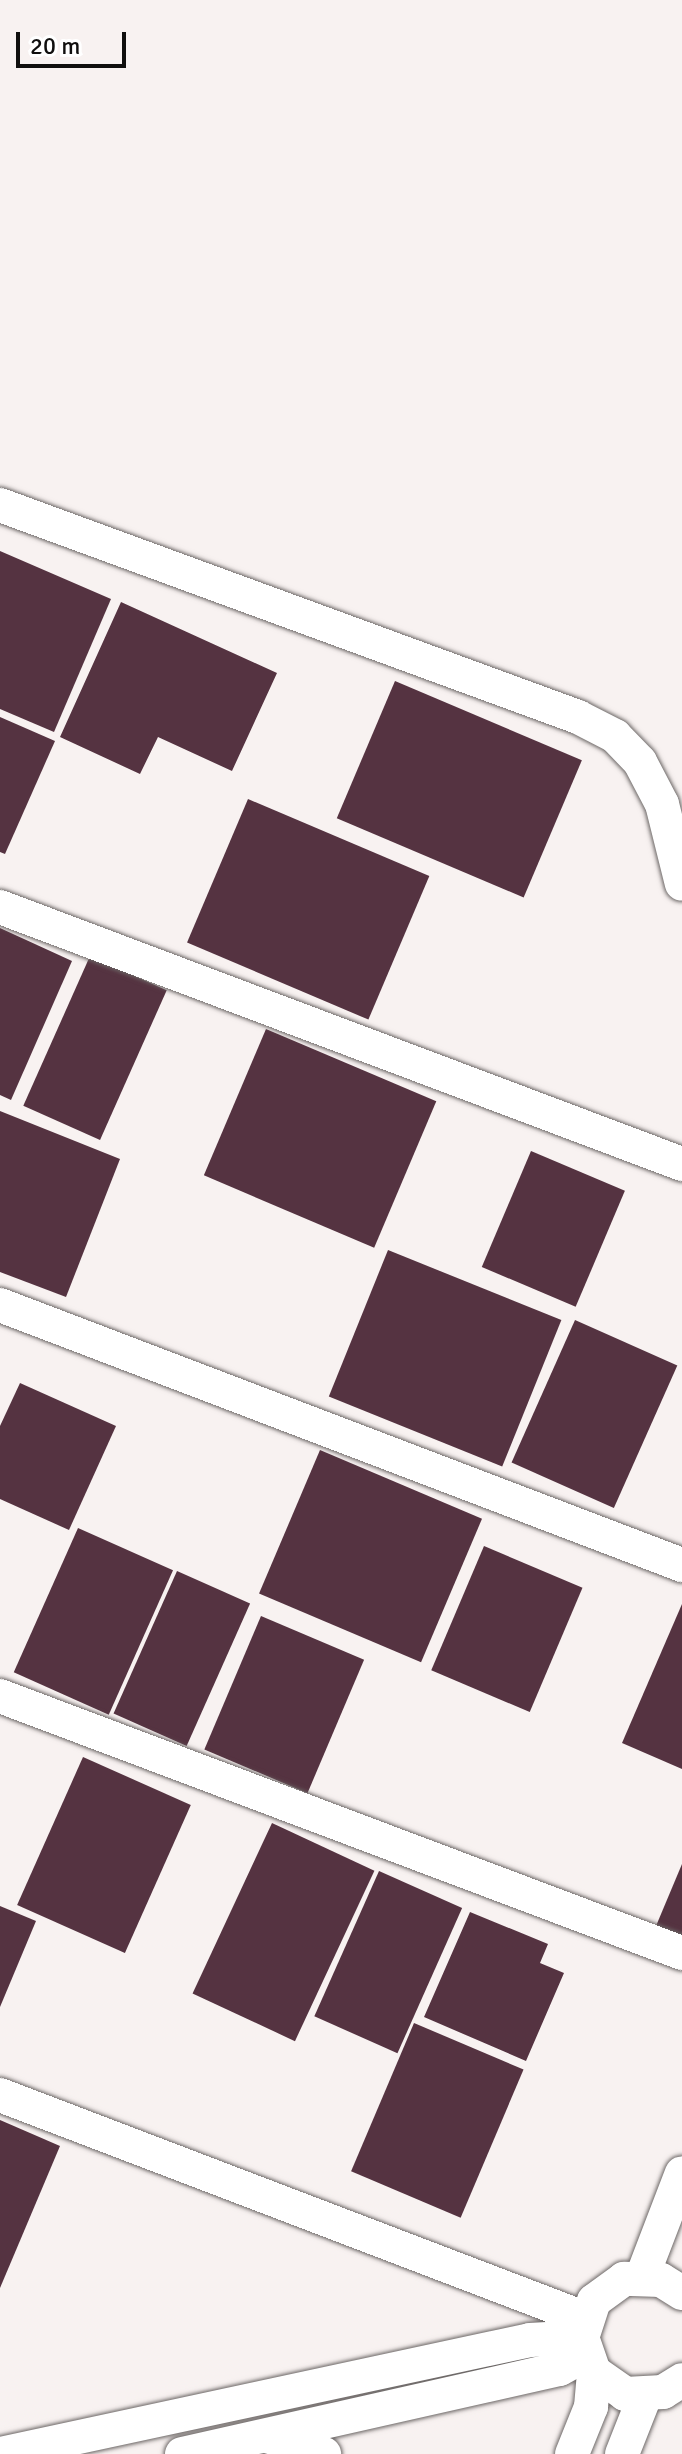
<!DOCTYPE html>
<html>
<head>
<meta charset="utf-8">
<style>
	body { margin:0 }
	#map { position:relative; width:682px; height:2454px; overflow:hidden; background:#f8f2f1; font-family:Signika,sans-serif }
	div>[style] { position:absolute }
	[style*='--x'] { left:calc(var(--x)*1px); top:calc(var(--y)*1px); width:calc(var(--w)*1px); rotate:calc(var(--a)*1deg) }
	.building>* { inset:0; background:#553341; transform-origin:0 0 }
	.roads { filter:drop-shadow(0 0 2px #6c6766) drop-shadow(0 0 2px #6c6766) }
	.street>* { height:34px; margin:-17px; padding:0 17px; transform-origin:17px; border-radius:17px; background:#fff }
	span { translate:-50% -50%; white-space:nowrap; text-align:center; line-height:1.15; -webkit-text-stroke:8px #fff; paint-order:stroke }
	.scale { position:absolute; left:16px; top:32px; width:110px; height:36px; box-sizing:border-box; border:4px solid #100f0e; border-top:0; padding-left:10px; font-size:24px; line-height:28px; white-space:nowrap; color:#100f0e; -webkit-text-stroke:6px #fff; paint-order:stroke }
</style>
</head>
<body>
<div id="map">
	<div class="building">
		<div style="clip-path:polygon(0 551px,111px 599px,54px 732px,0 709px)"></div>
		<div style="clip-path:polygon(121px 602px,277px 673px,232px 771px,158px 737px,140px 774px,60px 737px)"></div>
		<div style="left:395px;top:681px;width:203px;height:149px;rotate:23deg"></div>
		<div style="clip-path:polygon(0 717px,55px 741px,5px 854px,0 852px)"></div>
		<div style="left:248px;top:799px;width:197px;height:156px;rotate:23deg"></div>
		<div style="clip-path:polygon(0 928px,72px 961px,11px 1100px,0 1095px)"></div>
		<div style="left:90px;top:956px;width:84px;height:164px;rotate:24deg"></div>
		<div style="left:266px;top:1029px;width:185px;height:159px;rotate:23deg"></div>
		<div style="clip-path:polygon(0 1111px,120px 1159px,66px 1297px,0 1272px)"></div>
		<div style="left:531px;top:1151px;width:102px;height:126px;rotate:23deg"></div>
		<div style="left:388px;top:1250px;width:187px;height:158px;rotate:22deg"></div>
		<div style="left:575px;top:1320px;width:112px;height:156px;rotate:24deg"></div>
		<div style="clip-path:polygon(20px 1383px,116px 1426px,69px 1530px,0 1499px,0 1426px)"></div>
		<div style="left:320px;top:1450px;width:176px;height:156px;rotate:23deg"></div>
		<div style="left:78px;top:1528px;width:104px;height:158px;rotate:24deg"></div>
		<div style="left:484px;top:1546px;width:107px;height:135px;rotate:23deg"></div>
		<div style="left:177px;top:1571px;width:80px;height:156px;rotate:24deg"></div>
		<div style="clip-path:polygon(682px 1604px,682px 1769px,622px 1743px)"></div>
		<div style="left:261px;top:1616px;width:112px;height:145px;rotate:23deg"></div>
		<div style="left:83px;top:1757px;width:118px;height:162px;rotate:24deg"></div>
		<div style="left:272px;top:1823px;width:113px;height:188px;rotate:25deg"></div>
		<div style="clip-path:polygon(682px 1864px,682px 1937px,656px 1926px)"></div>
		<div style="left:379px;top:1871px;width:91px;height:159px;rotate:24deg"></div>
		<div style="clip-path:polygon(0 1906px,36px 1921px,0 2007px)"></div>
		<div style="clip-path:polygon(470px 1912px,548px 1944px,540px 1963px,564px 1973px,526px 2061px,424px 2017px)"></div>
		<div style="left:414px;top:2023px;width:119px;height:161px;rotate:23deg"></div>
		<div style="clip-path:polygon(0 2120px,60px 2146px,0 2288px)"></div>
	</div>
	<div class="roads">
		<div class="street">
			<div style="--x:0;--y:505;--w:616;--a:20.14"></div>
			<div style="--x:578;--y:717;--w:42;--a:27.2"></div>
			<div style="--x:615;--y:736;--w:36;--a:46"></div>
			<div style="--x:640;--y:762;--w:47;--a:62.4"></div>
			<div style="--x:662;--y:804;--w:82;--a:76"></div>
			<div style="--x:0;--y:907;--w:729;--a:20.65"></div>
			<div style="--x:0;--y:1305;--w:730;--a:20.87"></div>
			<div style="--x:0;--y:1696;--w:729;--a:20.65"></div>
			<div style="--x:0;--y:2095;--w:625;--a:20.9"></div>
			<div style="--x:642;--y:2277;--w:111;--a:-69"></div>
			<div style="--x:682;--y:2293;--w:25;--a:-148"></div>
			<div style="--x:661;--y:2280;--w:37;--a:-178"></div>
			<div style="--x:624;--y:2279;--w:37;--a:144"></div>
			<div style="--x:594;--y:2301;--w:38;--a:108"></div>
			<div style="--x:582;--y:2337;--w:37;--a:71"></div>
			<div style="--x:594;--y:2372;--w:38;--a:35"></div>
			<div style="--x:625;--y:2394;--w:38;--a:-3"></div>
			<div style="--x:663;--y:2392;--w:22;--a:-32"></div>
			<div style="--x:267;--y:2436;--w:60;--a:17.5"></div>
			<div style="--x:0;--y:2454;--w:542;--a:-12.14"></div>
			<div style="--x:530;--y:2340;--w:52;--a:-3.3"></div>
			<div style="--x:182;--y:2454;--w:387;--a:-12.7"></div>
			<div style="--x:560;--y:2369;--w:29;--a:-29"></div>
			<div style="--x:572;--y:2454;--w:51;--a:-68"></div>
			<div style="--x:591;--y:2407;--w:35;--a:-85"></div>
			<div style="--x:622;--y:2454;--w:62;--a:-68.4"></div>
		</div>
	</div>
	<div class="scale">20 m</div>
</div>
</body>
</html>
